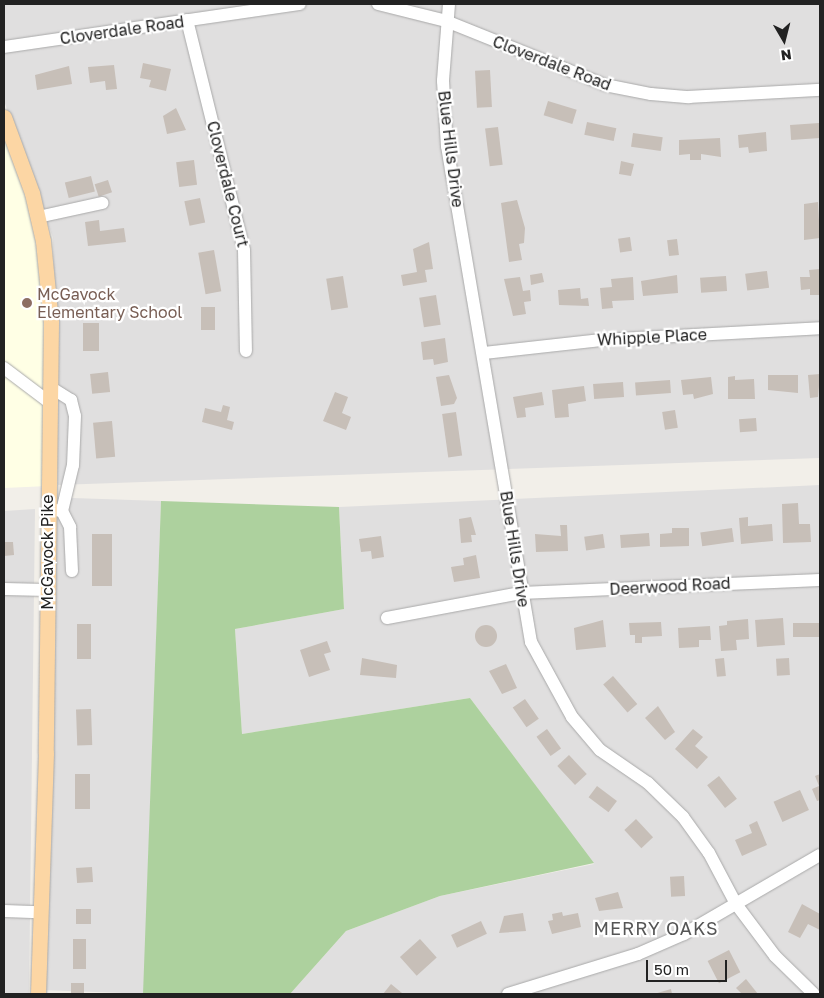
<!DOCTYPE html>
<html>
<head>
<meta charset="utf-8">
<style>
	body { margin:0 }
	#map { position:relative; width:824px; height:998px; overflow:hidden; background:#f2efe9; font-family:"Golos Text",sans-serif }
	div>[style] { position:absolute }
	[style*='--x'] { left:calc(var(--x)*1px); top:calc(var(--y)*1px); width:calc(var(--w)*1px); rotate:calc(var(--a)*1deg) }
	.residential>* { inset:0; background:#e0dfdf; transform-origin:0 0 }
	.education>* { inset:0; background:#ffffe5 }
	.forest>* { inset:0; background:#add19e }
	.building>* { inset:0; background:#c7bfb8; transform-origin:0 0 }
	.round { border-radius:50% }
	.roads { filter:drop-shadow(0 0 1px #a9a9a9) drop-shadow(0 0 1px #a9a9a9) }
	.minor>* { height:12px; margin:-6px; padding:0 6px; transform-origin:6px; border-radius:6px; background:#fff }
	.major>* { height:15px; margin:-7.5px; padding:0 7.5px; transform-origin:7.5px; border-radius:7.5px; background:#fcd6a4 }
	.dots>* { width:14px; height:14px; translate:-50% -50%; box-sizing:border-box; border:2px solid #fff; border-radius:50% }
	span { translate:-50% -50%; white-space:nowrap; text-align:center; line-height:1.15; -webkit-text-stroke:4.5px #fff; paint-order:stroke }
	.street-label { font-size:16px; color:#222 }
	.education-label { font-size:16px; color:#785e54 }
	.left { translate:0 -50%; text-align:left }
	.neighbourhood-label { font-size:18px; color:#555; letter-spacing:1px }
	.frame { position:absolute; inset:0; border:5px solid #222; pointer-events:none }
	.north { position:absolute; left:759px; top:15px; width:50px; height:50px; -webkit-text-stroke:4px #fff; paint-order:stroke; rotate:172deg; font-size:14px; font-weight:700; line-height:20px; text-align:center; color:#222 }
	.north::after { content:''; display:block; margin:auto; width:18px; height:22px; background:#222; clip-path:polygon(50% 0,100% 100%,50% 72%,0 100%) }
	.scale { position:absolute; left:646px; top:960px; width:81px; height:22px; box-sizing:border-box; border:2px solid #222; border-top:0; padding-left:6px; font-size:15px; line-height:18px; white-space:nowrap; color:#222; -webkit-text-stroke:4px #fff; paint-order:stroke }
</style>
</head>
<body>
<div id="map">
	<div class="residential">
		<div style="clip-path:polygon(4px 4px,820px 4px,820px 458px,58px 485px,53px 238px,4px 101px)"></div>
		<div style="clip-path:polygon(820px 485px,820px 994px,290px 994px,346px 931px,440px 896px,594px 864px,470px 698px,242px 734px,235px 629px,344px 609px,339px 507px)"></div>
		<div style="left:161px;top:501px;width:493px;height:103px;rotate:92deg"></div>
		<div style="clip-path:polygon(35px 509px,29px 994px,4px 994px,4px 511px)"></div>
	</div>
	<div class="education">
		<div style="clip-path:polygon(4px 117px,43px 241px,48px 486px,4px 488px)"></div>
	</div>
	<div class="forest">
		<div style="clip-path:polygon(161px 501px,339px 507px,344px 609px,235px 629px,242px 734px,470px 698px,594px 863px,440px 896px,346px 931px,290px 994px,143px 994px)"></div>
	</div>
	<div class="building">
		<div style="clip-path:polygon(143px 63px,171px 69px,166px 91px,149px 87px,151px 80px,140px 78px)"></div>
		<div style="clip-path:polygon(114px 65px,117px 89px,106px 90px,105px 81px,90px 83px,88px 67px)"></div>
		<div style="clip-path:polygon(69px 66px,72px 84px,37px 90px,35px 75px)"></div>
		<div style="left:490px;top:70px;width:37px;height:15px;rotate:87deg"></div>
		<div style="left:548px;top:101px;width:30px;height:15px;rotate:17deg"></div>
		<div style="clip-path:polygon(176px 108px,186px 130px,167px 134px,163px 116px)"></div>
		<div style="left:587px;top:122px;width:30px;height:13px;rotate:12deg"></div>
		<div style="left:819px;top:123px;width:15px;height:29px;rotate:86deg"></div>
		<div style="left:498px;top:127px;width:38px;height:13px;rotate:83deg"></div>
		<div style="clip-path:polygon(766px 132px,767px 151px,749px 153px,748px 147px,739px 148px,738px 135px)"></div>
		<div style="left:633px;top:133px;width:30px;height:14px;rotate:8deg"></div>
		<div style="clip-path:polygon(720px 138px,721px 157px,701px 154px,701px 160px,690px 160px,690px 154px,679px 155px,679px 140px)"></div>
		<div style="left:194px;top:160px;width:25px;height:18px;rotate:83deg"></div>
		<div style="clip-path:polygon(621px 161px,634px 164px,631px 176px,619px 174px)"></div>
		<div style="left:91px;top:176px;width:16px;height:27px;rotate:76deg"></div>
		<div style="left:108px;top:180px;width:13px;height:14px;rotate:72deg"></div>
		<div style="left:200px;top:198px;width:25px;height:16px;rotate:78deg"></div>
		<div style="clip-path:polygon(517px 200px,525px 228px,524px 243px,519px 244px,522px 260px,509px 262px,501px 203px)"></div>
		<div style="clip-path:polygon(818px 202px,820px 238px,804px 240px,804px 204px)"></div>
		<div style="clip-path:polygon(99px 220px,100px 231px,124px 228px,126px 242px,88px 246px,85px 222px)"></div>
		<div style="left:630px;top:237px;width:14px;height:12px;rotate:82deg"></div>
		<div style="left:677px;top:239px;width:16px;height:10px;rotate:83deg"></div>
		<div style="clip-path:polygon(429px 242px,433px 269px,425px 270px,427px 282px,403px 286px,401px 275px,417px 272px,413px 249px)"></div>
		<div style="left:214px;top:250px;width:42px;height:16px;rotate:80deg"></div>
		<div style="clip-path:polygon(820px 269px,820px 295px,810px 295px,810px 289px,801px 290px,800px 277px,810px 277px,809px 270px)"></div>
		<div style="left:767px;top:271px;width:17px;height:22px;rotate:83deg"></div>
		<div style="clip-path:polygon(542px 273px,544px 282px,531px 285px,530px 275px)"></div>
		<div style="clip-path:polygon(677px 275px,678px 293px,643px 296px,641px 281px)"></div>
		<div style="left:343px;top:276px;width:32px;height:17px;rotate:81deg"></div>
		<div style="left:726px;top:276px;width:15px;height:26px;rotate:86deg"></div>
		<div style="clip-path:polygon(520px 277px,523px 291px,530px 290px,531px 301px,524px 302px,526px 314px,513px 316px,504px 279px)"></div>
		<div style="clip-path:polygon(633px 277px,634px 300px,612px 301px,613px 308px,602px 309px,600px 288px,612px 287px,611px 279px)"></div>
		<div style="clip-path:polygon(580px 288px,581px 299px,588px 298px,589px 306px,559px 305px,558px 290px)"></div>
		<div style="left:436px;top:295px;width:30px;height:17px;rotate:81deg"></div>
		<div style="left:201px;top:307px;width:14px;height:23px"></div>
		<div style="left:83px;top:323px;width:16px;height:28px"></div>
		<div style="clip-path:polygon(445px 338px,448px 362px,434px 365px,433px 359px,423px 360px,421px 342px)"></div>
		<div style="left:108px;top:372px;width:20px;height:18px;rotate:84deg"></div>
		<div style="clip-path:polygon(820px 374px,818px 397px,810px 398px,808px 375px)"></div>
		<div style="clip-path:polygon(449px 375px,457px 398px,454px 404px,441px 406px,436px 377px)"></div>
		<div style="clip-path:polygon(768px 375px,798px 375px,798px 393px,768px 390px)"></div>
		<div style="clip-path:polygon(735px 376px,735px 380px,754px 379px,755px 399px,728px 399px,728px 377px)"></div>
		<div style="clip-path:polygon(711px 377px,713px 394px,694px 399px,693px 394px,683px 395px,681px 380px)"></div>
		<div style="left:670px;top:380px;width:13px;height:35px;rotate:86deg"></div>
		<div style="left:623px;top:382px;width:15px;height:30px;rotate:86deg"></div>
		<div style="clip-path:polygon(584px 386px,586px 401px,568px 404px,569px 417px,555px 418px,552px 390px)"></div>
		<div style="clip-path:polygon(335px 392px,348px 397px,342px 413px,351px 417px,346px 430px,323px 421px)"></div>
		<div style="clip-path:polygon(542px 392px,544px 405px,525px 408px,526px 417px,517px 418px,513px 397px)"></div>
		<div style="clip-path:polygon(223px 405px,230px 407px,227px 420px,234px 422px,232px 430px,202px 422px,205px 408px,221px 412px)"></div>
		<div style="left:675px;top:410px;width:18px;height:13px;rotate:81deg"></div>
		<div style="left:456px;top:412px;width:44px;height:14px;rotate:82deg"></div>
		<div style="left:756px;top:418px;width:13px;height:17px;rotate:86deg"></div>
		<div style="left:112px;top:421px;width:36px;height:19px;rotate:85deg"></div>
		<div style="clip-path:polygon(798px 503px,799px 524px,810px 524px,811px 542px,783px 543px,782px 504px)"></div>
		<div style="clip-path:polygon(471px 517px,476px 535px,471px 535px,472px 542px,461px 543px,459px 519px)"></div>
		<div style="clip-path:polygon(748px 517px,748px 526px,772px 524px,773px 541px,741px 544px,739px 518px)"></div>
		<div style="clip-path:polygon(560px 525px,567px 525px,568px 551px,536px 552px,535px 534px,561px 536px)"></div>
		<div style="clip-path:polygon(672px 528px,689px 528px,689px 546px,660px 547px,660px 534px,672px 533px)"></div>
		<div style="left:732px;top:528px;width:14px;height:32px;rotate:82deg"></div>
		<div style="left:649px;top:533px;width:13px;height:29px;rotate:86deg"></div>
		<div style="left:92px;top:534px;width:20px;height:52px"></div>
		<div style="left:603px;top:534px;width:14px;height:19px;rotate:82deg"></div>
		<div style="clip-path:polygon(381px 536px,384px 557px,372px 559px,371px 551px,361px 552px,359px 539px)"></div>
		<div style="clip-path:polygon(4px 542px,13px 542px,14px 555px,4px 556px)"></div>
		<div style="clip-path:polygon(476px 555px,480px 578px,454px 582px,451px 567px,464px 565px,463px 558px)"></div>
		<div style="left:783px;top:618px;width:27px;height:28px;rotate:86deg"></div>
		<div style="clip-path:polygon(748px 619px,749px 639px,736px 640px,737px 650px,721px 651px,719px 626px,727px 625px,727px 621px)"></div>
		<div style="clip-path:polygon(603px 620px,606px 647px,576px 650px,574px 628px)"></div>
		<div style="clip-path:polygon(661px 622px,662px 636px,642px 637px,642px 643px,635px 643px,635px 635px,630px 635px,629px 623px)"></div>
		<div style="left:820px;top:623px;width:14px;height:27px;rotate:90deg"></div>
		<div style="left:77px;top:624px;width:14px;height:35px"></div>
		<div class="round" style="left:475px;top:625px;width:22px;height:22px"></div>
		<div style="clip-path:polygon(710px 626px,711px 640px,699px 640px,699px 647px,679px 648px,678px 628px)"></div>
		<div style="clip-path:polygon(327px 641px,331px 652px,324px 654px,330px 670px,309px 677px,300px 650px)"></div>
		<div style="clip-path:polygon(362px 658px,397px 665px,396px 678px,360px 675px)"></div>
		<div style="left:724px;top:658px;width:18px;height:9px;rotate:84deg"></div>
		<div style="left:789px;top:658px;width:17px;height:13px;rotate:87deg"></div>
		<div style="clip-path:polygon(506px 664px,517px 688px,502px 694px,489px 671px)"></div>
		<div style="left:613px;top:676px;width:37px;height:13px;rotate:49deg"></div>
		<div style="left:525px;top:699px;width:24px;height:15px;rotate:55deg"></div>
		<div style="clip-path:polygon(658px 706px,675px 732px,665px 740px,645px 718px)"></div>
		<div style="left:91px;top:709px;width:36px;height:15px;rotate:88deg"></div>
		<div style="left:547px;top:729px;width:24px;height:13px;rotate:54deg"></div>
		<div style="clip-path:polygon(693px 729px,703px 737px,695px 746px,708px 757px,697px 769px,675px 749px)"></div>
		<div style="left:569px;top:755px;width:26px;height:16px;rotate:47deg"></div>
		<div style="left:75px;top:774px;width:15px;height:35px"></div>
		<div style="clip-path:polygon(820px 774px,820px 800px,817px 801px,812px 789px,819px 786px,815px 776px)"></div>
		<div style="left:719px;top:776px;width:29px;height:15px;rotate:52deg"></div>
		<div style="left:597px;top:786px;width:25px;height:14px;rotate:37deg"></div>
		<div style="left:800px;top:790px;width:22px;height:29px;rotate:66deg"></div>
		<div style="left:636px;top:819px;width:25px;height:16px;rotate:47deg"></div>
		<div style="clip-path:polygon(757px 821px,767px 845px,742px 856px,735px 840px,752px 833px,749px 825px)"></div>
		<div style="left:92px;top:867px;width:15px;height:16px;rotate:86deg"></div>
		<div style="left:684px;top:876px;width:20px;height:14px;rotate:87deg"></div>
		<div style="clip-path:polygon(618px 892px,623px 908px,599px 911px,595px 898px)"></div>
		<div style="clip-path:polygon(802px 904px,820px 914px,820px 930px,808px 924px,800px 938px,788px 932px)"></div>
		<div style="left:76px;top:909px;width:15px;height:15px"></div>
		<div style="clip-path:polygon(562px 912px,563px 916px,578px 913px,581px 927px,552px 934px,548px 921px,553px 920px,552px 914px)"></div>
		<div style="clip-path:polygon(523px 913px,526px 931px,499px 933px,504px 916px)"></div>
		<div style="left:481px;top:921px;width:14px;height:33px;rotate:65deg"></div>
		<div style="left:73px;top:939px;width:13px;height:30px"></div>
		<div style="left:420px;top:939px;width:25px;height:27px;rotate:48deg"></div>
		<div style="left:729px;top:950px;width:25px;height:24px;rotate:63deg"></div>
		<div style="clip-path:polygon(746px 979px,758px 994px,742px 994px,736px 988px)"></div>
		<div style="left:71px;top:983px;width:13px;height:11px"></div>
		<div style="clip-path:polygon(391px 984px,402px 993px,401px 994px,383px 994px)"></div>
		<div style="clip-path:polygon(671px 989px,672px 994px,654px 994px)"></div>
	</div>
	<div class="roads">
		<div class="minor">
			<div style="--x:378;--y:4;--w:70;--a:14"></div>
			<div style="--x:446;--y:21;--w:171;--a:21.9"></div>
			<div style="--x:605;--y:85;--w:47;--a:11.1"></div>
			<div style="--x:651;--y:94;--w:38;--a:5"></div>
			<div style="--x:689;--y:97;--w:131;--a:-3.1"></div>
			<div style="--x:449;--y:4;--w:77;--a:94.5"></div>
			<div style="--x:443;--y:81;--w:65;--a:86.5"></div>
			<div style="--x:447;--y:146;--w:503;--a:80.39"></div>
			<div style="--x:531;--y:642;--w:85;--a:61.3"></div>
			<div style="--x:572;--y:717;--w:43;--a:49.7"></div>
			<div style="--x:600;--y:750;--w:58;--a:34.5"></div>
			<div style="--x:648;--y:783;--w:49;--a:44.2"></div>
			<div style="--x:683;--y:817;--w:44;--a:54.2"></div>
			<div style="--x:709;--y:853;--w:58;--a:62.1"></div>
			<div style="--x:736;--y:904;--w:65;--a:53.1"></div>
			<div style="--x:775;--y:956;--w:54;--a:44.3"></div>
			<div style="--x:187;--y:20;--w:237;--a:76.1"></div>
			<div style="--x:244;--y:250;--w:101;--a:88.9"></div>
			<div style="--x:4;--y:47;--w:299;--a:-8.3"></div>
			<div style="--x:38;--y:217;--w:66;--a:-12.3"></div>
			<div style="--x:484;--y:353;--w:118;--a:-6.3"></div>
			<div style="--x:601;--y:340;--w:219;--a:-3.1"></div>
			<div style="--x:4;--y:368;--w:56;--a:37.1"></div>
			<div style="--x:50;--y:387;--w:25;--a:32"></div>
			<div style="--x:71;--y:400;--w:16;--a:76"></div>
			<div style="--x:75;--y:416;--w:49;--a:92.3"></div>
			<div style="--x:73;--y:465;--w:47;--a:103.4"></div>
			<div style="--x:55;--y:510;--w:7;--a:8"></div>
			<div style="--x:62;--y:511;--w:18;--a:63"></div>
			<div style="--x:70;--y:527;--w:44;--a:87.4"></div>
			<div style="--x:4;--y:589;--w:43;--a:1.3"></div>
			<div style="--x:387;--y:618;--w:136;--a:-10.6"></div>
			<div style="--x:521;--y:593;--w:299;--a:-2.5"></div>
			<div style="--x:4;--y:911;--w:35;--a:2"></div>
			<div style="--x:508;--y:994;--w:136;--a:-17.1"></div>
			<div style="--x:638;--y:954;--w:50;--a:-23.5"></div>
			<div style="--x:684;--y:934;--w:157;--a:-30.2"></div>
		</div>
		<div class="major">
			<div style="--x:4;--y:117;--w:81;--a:69.8"></div>
			<div style="--x:32;--y:193;--w:49;--a:77.1"></div>
			<div style="--x:43;--y:241;--w:81;--a:84.4"></div>
			<div style="--x:51;--y:322;--w:431;--a:90.7"></div>
			<div style="--x:46;--y:753;--w:241;--a:91.9"></div>
		</div>
	</div>
	<div class="dots">
		<div style="left:27px;top:303px;background:#8d6e63"></div>
	</div>
	<div class="street-label">
		<span style="left:122px;top:30px;rotate:-8deg">Cloverdale Road</span>
		<span style="left:552px;top:63px;rotate:21deg">Cloverdale Road</span>
		<span style="left:451px;top:149px;rotate:83deg">Blue Hills Drive</span>
		<span style="left:228px;top:184px;rotate:76deg">Cloverdale Court</span>
		<span style="left:652px;top:337px;rotate:-3deg">Whipple Place</span>
		<span style="left:515px;top:549px;rotate:81deg">Blue Hills Drive</span>
		<span style="left:47px;top:552px;rotate:-90deg">McGavock Pike</span>
		<span style="left:670px;top:586px;rotate:-3deg">Deerwood Road</span>
	</div>
	<div class="education-label">
		<span class="left" style="left:37px;top:303px">McGavock<br>Elementary School</span>
	</div>
	<div class="neighbourhood-label">
		<span style="left:656px;top:928px">MERRY OAKS</span>
	</div>
	<div class="frame"></div>
	<div class="north">N</div>
	<div class="scale">50 m</div>
</div>
</body>
</html>
